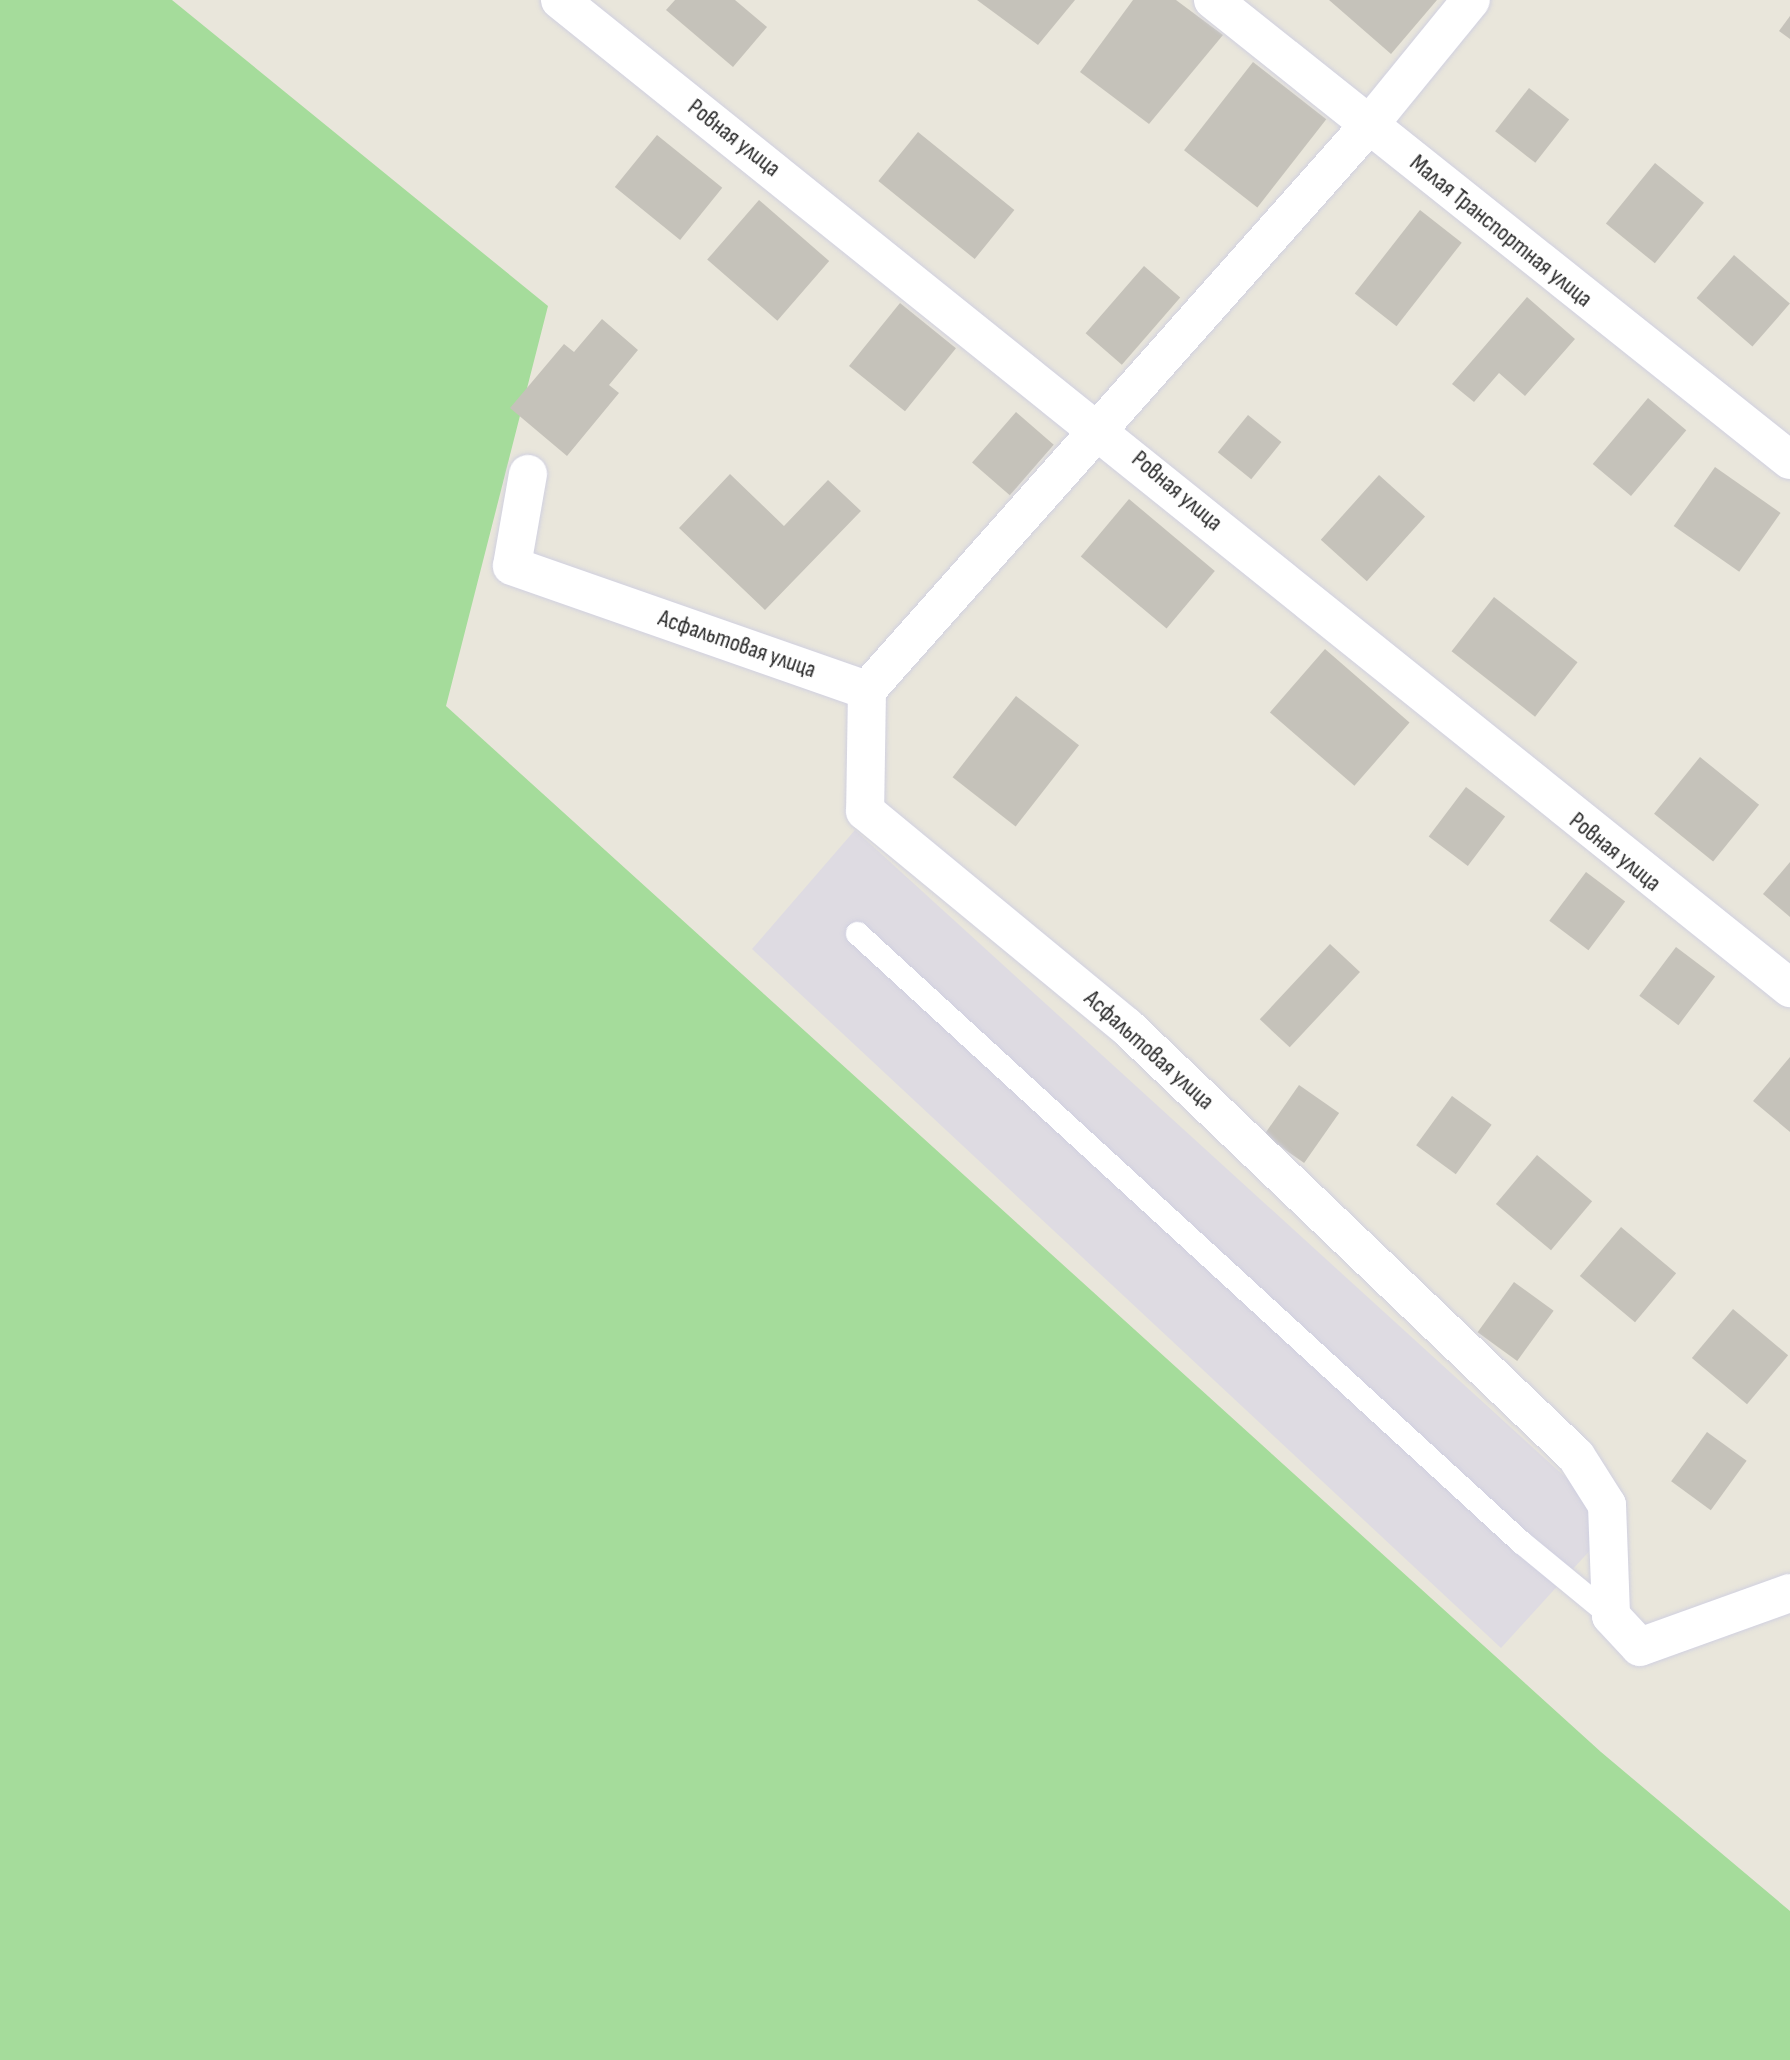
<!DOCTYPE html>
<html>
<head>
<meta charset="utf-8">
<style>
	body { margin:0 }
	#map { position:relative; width:1790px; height:2060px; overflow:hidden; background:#e9e6db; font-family:"Sofia Sans Condensed",sans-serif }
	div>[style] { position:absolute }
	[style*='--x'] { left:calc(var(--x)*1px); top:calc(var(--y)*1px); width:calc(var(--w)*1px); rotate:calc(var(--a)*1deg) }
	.industrial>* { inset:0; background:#dedbe2 }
	.green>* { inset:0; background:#a5dc9b }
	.building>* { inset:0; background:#c5c2ba; transform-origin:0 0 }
	.roads { filter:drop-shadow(0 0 2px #d0d0e0) drop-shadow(0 0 2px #d0d0e0) }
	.service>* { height:23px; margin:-11.5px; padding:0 11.5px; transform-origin:11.5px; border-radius:11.5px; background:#fff }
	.minor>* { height:38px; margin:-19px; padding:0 19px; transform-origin:19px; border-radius:19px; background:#fff }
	span { translate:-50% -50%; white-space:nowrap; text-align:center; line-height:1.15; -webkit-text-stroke:7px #fff; paint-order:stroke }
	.street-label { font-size:24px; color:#282828 }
</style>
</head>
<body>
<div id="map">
	<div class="industrial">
		<div style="clip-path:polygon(855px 830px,1586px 1496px,1593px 1547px,1501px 1648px,752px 949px)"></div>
	</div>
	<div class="green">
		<div style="clip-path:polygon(0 0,172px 0,548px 306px,446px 706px,1601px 1752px,1790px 1911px,1790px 2060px,0 2060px)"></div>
	</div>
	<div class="building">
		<div style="clip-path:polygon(675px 0,735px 0,767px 27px,733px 67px,666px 10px)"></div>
		<div style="clip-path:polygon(977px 0,1075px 0,1038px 45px)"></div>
		<div style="clip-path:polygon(1133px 0,1176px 0,1223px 35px,1149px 124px,1080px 72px)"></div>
		<div style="clip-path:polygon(1329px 0,1437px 0,1391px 54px)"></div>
		<div style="clip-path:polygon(1790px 16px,1790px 39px,1779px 31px)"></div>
		<div style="left:1253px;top:62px;width:93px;height:112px;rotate:38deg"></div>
		<div style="left:1529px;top:88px;width:51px;height:55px;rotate:38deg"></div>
		<div style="left:918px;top:132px;width:124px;height:63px;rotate:39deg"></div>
		<div style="left:657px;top:135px;width:84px;height:67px;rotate:39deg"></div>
		<div style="left:1655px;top:163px;width:63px;height:78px;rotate:39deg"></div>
		<div style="left:759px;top:200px;width:93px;height:79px;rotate:41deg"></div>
		<div style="left:1420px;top:210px;width:53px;height:106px;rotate:38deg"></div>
		<div style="left:1734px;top:255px;width:74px;height:57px;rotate:41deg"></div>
		<div style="left:1144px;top:266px;width:48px;height:89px;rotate:41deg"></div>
		<div style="clip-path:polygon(1527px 297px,1575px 339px,1525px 396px,1499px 373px,1474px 402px,1452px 384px)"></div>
		<div style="left:900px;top:303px;width:72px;height:81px;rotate:39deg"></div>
		<div style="clip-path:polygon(602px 319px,638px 350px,609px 385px,619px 393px,567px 456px,510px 408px,564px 344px,574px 352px)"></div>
		<div style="left:1648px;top:398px;width:50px;height:86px;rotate:40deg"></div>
		<div style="left:1016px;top:412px;width:50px;height:67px;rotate:41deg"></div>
		<div style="left:1248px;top:415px;width:43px;height:48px;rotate:39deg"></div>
		<div style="left:1715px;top:467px;width:80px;height:72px;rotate:35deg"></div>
		<div style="clip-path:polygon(730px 474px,784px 526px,828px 480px,861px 511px,765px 610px,679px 528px)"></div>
		<div style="left:1379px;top:475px;width:62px;height:87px;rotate:42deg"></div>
		<div style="left:1129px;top:499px;width:112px;height:75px;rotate:40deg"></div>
		<div style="left:1494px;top:597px;width:106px;height:69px;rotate:38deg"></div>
		<div style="left:1325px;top:649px;width:112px;height:84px;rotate:41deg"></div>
		<div style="left:1016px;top:696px;width:80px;height:103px;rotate:38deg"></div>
		<div style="left:1700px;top:757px;width:76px;height:73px;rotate:39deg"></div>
		<div style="left:1466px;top:787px;width:49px;height:62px;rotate:37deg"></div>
		<div style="clip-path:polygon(1790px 862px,1790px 917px,1763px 894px)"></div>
		<div style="left:1586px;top:872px;width:49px;height:61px;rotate:37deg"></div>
		<div style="left:1330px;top:944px;width:41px;height:103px;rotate:43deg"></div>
		<div style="left:1676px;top:947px;width:49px;height:61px;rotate:37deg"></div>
		<div style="clip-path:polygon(1790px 1057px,1790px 1132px,1753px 1101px)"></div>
		<div style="left:1299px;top:1085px;width:49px;height:61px;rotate:35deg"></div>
		<div style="left:1452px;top:1096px;width:49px;height:61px;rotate:36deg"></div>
		<div style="left:1537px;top:1155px;width:72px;height:64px;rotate:40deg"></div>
		<div style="left:1621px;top:1227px;width:72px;height:64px;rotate:40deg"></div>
		<div style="left:1514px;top:1282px;width:49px;height:62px;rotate:36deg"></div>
		<div style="left:1733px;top:1309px;width:72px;height:64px;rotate:40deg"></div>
		<div style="left:1707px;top:1432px;width:49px;height:61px;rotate:36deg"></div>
	</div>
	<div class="roads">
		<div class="service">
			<div style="--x:857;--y:933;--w:901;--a:42.53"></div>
			<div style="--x:1521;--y:1542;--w:117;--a:39.4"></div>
		</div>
		<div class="minor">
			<div style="--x:560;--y:0;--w:1578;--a:38.77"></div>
			<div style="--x:1213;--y:0;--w:738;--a:38.56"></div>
			<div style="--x:528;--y:474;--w:93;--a:99.9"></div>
			<div style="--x:512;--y:566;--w:376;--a:19.3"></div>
			<div style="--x:867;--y:690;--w:121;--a:90.9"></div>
			<div style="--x:865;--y:811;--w:338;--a:39.5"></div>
			<div style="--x:1126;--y:1026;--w:622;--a:43.7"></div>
			<div style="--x:1576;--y:1456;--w:58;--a:57.7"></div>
			<div style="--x:1607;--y:1505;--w:111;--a:87.9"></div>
			<div style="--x:1611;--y:1616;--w:42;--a:46.9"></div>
			<div style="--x:1640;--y:1647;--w:159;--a:-19.8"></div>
			<div style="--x:867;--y:690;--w:756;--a:-48.38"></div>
			<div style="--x:1369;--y:125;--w:161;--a:-50.8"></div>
		</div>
	</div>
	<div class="street-label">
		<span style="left:734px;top:138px;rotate:38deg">Ровная улица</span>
		<span style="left:1501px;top:231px;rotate:39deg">Малая Транспортная улица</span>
		<span style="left:1177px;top:491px;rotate:40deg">Ровная улица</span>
		<span style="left:737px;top:644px;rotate:19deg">Асфальтовая улица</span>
		<span style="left:1615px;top:852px;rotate:39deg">Ровная улица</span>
		<span style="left:1149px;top:1050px;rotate:42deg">Асфальтовая улица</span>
	</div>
</div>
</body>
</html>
